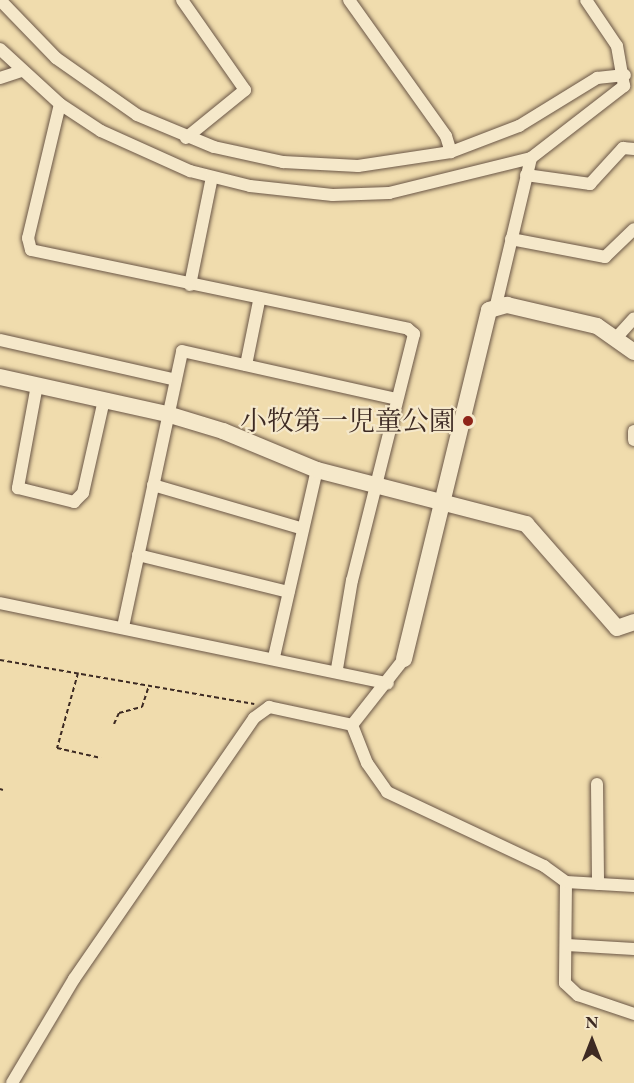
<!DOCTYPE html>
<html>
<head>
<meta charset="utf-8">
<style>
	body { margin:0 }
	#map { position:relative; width:634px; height:1083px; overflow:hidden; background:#f0dcad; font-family:"EB Garamond","Noto Serif JP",serif }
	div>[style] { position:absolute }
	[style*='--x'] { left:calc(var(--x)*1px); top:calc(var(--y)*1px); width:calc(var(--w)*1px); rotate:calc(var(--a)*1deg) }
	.path>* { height:2px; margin-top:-1px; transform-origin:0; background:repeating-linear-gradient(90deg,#3d2a23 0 4.5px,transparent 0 7.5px) }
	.roads { filter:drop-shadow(0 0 2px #6a5646) drop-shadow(0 0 2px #6a5646) }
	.street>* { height:12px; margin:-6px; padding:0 6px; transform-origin:6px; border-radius:6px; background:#f5e8ca }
	.secondary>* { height:16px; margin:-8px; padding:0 8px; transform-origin:8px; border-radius:8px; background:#f5e8ca }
	.dots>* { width:16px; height:16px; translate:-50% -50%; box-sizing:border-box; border:3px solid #f5e8ca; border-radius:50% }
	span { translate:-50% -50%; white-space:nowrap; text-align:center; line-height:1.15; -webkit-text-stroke:4.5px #f5e8ca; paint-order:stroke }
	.poi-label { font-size:27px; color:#3d2a23 }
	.right { translate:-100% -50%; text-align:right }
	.north { position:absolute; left:562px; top:1011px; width:60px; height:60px; -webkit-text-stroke:4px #f5e8ca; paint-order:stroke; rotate:0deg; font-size:16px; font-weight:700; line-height:24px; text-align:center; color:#3d2a23 }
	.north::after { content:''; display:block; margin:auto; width:21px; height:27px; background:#3d2a23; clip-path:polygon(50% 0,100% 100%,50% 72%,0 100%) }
</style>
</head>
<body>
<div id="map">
	<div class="path">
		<div style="--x:0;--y:660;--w:258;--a:9.8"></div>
		<div style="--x:78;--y:673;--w:78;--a:105.6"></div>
		<div style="--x:57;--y:748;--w:45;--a:12.8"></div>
		<div style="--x:114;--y:724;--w:12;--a:-66"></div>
		<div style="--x:119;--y:713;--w:24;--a:-15"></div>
		<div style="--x:142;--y:707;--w:22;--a:-72"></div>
		<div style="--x:0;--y:789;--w:3;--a:18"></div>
	</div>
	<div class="roads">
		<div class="street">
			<div style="--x:0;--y:0;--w:81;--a:46"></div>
			<div style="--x:56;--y:58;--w:99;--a:35.1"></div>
			<div style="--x:137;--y:115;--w:83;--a:22.6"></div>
			<div style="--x:214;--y:147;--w:71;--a:12.3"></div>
			<div style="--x:283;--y:162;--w:75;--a:3.1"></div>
			<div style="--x:358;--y:166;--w:94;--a:-8.6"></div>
			<div style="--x:451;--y:152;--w:73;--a:-20.9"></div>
			<div style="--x:519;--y:126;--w:92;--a:-31.6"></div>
			<div style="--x:597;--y:78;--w:28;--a:-6"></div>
			<div style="--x:182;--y:0;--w:110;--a:55"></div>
			<div style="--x:245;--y:90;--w:76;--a:140.9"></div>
			<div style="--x:349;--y:0;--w:167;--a:54.5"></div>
			<div style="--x:446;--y:136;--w:17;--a:73"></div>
			<div style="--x:0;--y:49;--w:81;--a:42.5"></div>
			<div style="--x:60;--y:104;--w:49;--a:33.4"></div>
			<div style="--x:101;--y:131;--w:98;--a:24.2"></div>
			<div style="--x:190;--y:171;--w:62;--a:14"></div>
			<div style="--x:250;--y:186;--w:83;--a:6.2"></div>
			<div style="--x:333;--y:195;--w:56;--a:-2"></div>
			<div style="--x:389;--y:193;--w:146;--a:-13.8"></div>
			<div style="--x:0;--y:78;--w:23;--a:-18"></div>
			<div style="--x:60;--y:104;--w:138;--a:103.4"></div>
			<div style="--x:28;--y:238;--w:12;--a:76"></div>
			<div style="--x:31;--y:250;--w:385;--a:11.8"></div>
			<div style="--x:408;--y:329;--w:8;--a:40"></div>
			<div style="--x:414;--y:334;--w:254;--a:104.1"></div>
			<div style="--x:352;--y:580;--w:90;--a:99.6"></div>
			<div style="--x:526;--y:175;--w:65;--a:8"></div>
			<div style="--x:590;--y:184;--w:49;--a:-47.5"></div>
			<div style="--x:623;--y:148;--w:11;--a:5"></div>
			<div style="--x:511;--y:239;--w:96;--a:10.8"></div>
			<div style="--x:605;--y:257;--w:40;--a:-44"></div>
			<div style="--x:190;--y:285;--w:110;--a:-78.5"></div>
			<div style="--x:496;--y:305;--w:151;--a:-76.6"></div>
			<div style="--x:531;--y:158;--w:118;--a:-37.7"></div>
			<div style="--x:624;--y:86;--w:41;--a:-99.9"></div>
			<div style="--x:617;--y:46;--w:55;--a:-124"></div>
			<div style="--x:617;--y:337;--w:25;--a:-48"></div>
			<div style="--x:0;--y:340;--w:180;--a:12.8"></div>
			<div style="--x:246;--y:365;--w:65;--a:-78.5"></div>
			<div style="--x:37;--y:385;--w:105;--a:100.5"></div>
			<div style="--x:18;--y:488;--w:58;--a:14"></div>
			<div style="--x:74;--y:502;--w:13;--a:-45"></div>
			<div style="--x:83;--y:493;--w:95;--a:-77.3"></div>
			<div style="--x:634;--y:431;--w:9;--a:90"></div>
			<div style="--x:153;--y:485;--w:156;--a:16.3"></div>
			<div style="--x:138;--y:555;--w:155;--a:13.8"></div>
			<div style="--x:0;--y:603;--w:396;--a:11.7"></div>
			<div style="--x:123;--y:627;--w:282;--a:-77.9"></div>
			<div style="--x:182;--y:351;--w:220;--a:12.6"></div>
			<div style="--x:274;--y:657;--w:192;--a:-77.1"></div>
			<div style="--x:352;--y:725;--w:84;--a:-51.8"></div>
			<div style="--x:597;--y:784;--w:100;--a:89.4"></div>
			<div style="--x:566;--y:882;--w:101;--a:90.6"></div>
			<div style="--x:565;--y:983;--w:18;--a:43"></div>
			<div style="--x:578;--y:995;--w:59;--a:18.7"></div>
			<div style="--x:567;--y:945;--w:67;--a:3.4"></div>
			<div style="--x:12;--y:1083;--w:121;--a:-59.2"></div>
			<div style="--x:74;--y:979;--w:317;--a:-55.4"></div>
			<div style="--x:254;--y:718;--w:19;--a:-36"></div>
			<div style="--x:269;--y:707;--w:85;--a:12.2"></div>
			<div style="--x:352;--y:725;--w:41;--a:68.5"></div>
			<div style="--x:367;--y:763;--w:35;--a:55"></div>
			<div style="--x:387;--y:792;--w:174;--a:25.2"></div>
			<div style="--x:544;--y:866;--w:27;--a:36"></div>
			<div style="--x:566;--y:882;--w:68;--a:3.4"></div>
		</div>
		<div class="secondary">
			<div style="--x:0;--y:377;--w:171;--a:12.5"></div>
			<div style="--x:167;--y:414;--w:59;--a:16.9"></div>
			<div style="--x:223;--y:431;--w:102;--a:22.5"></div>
			<div style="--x:317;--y:470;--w:216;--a:14.5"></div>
			<div style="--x:526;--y:524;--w:138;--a:48.8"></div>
			<div style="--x:617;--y:628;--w:18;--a:-19"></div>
			<div style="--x:404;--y:659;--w:359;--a:-76.3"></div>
			<div style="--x:489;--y:310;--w:19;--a:-16"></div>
			<div style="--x:507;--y:305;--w:92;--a:13.1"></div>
			<div style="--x:597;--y:326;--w:45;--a:35.1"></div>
		</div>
	</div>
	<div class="dots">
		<div style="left:468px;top:421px;background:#8f2418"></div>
	</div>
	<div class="poi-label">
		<span class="right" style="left:456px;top:421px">小牧第一児童公園</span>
	</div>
	<div class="north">N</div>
</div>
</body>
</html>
